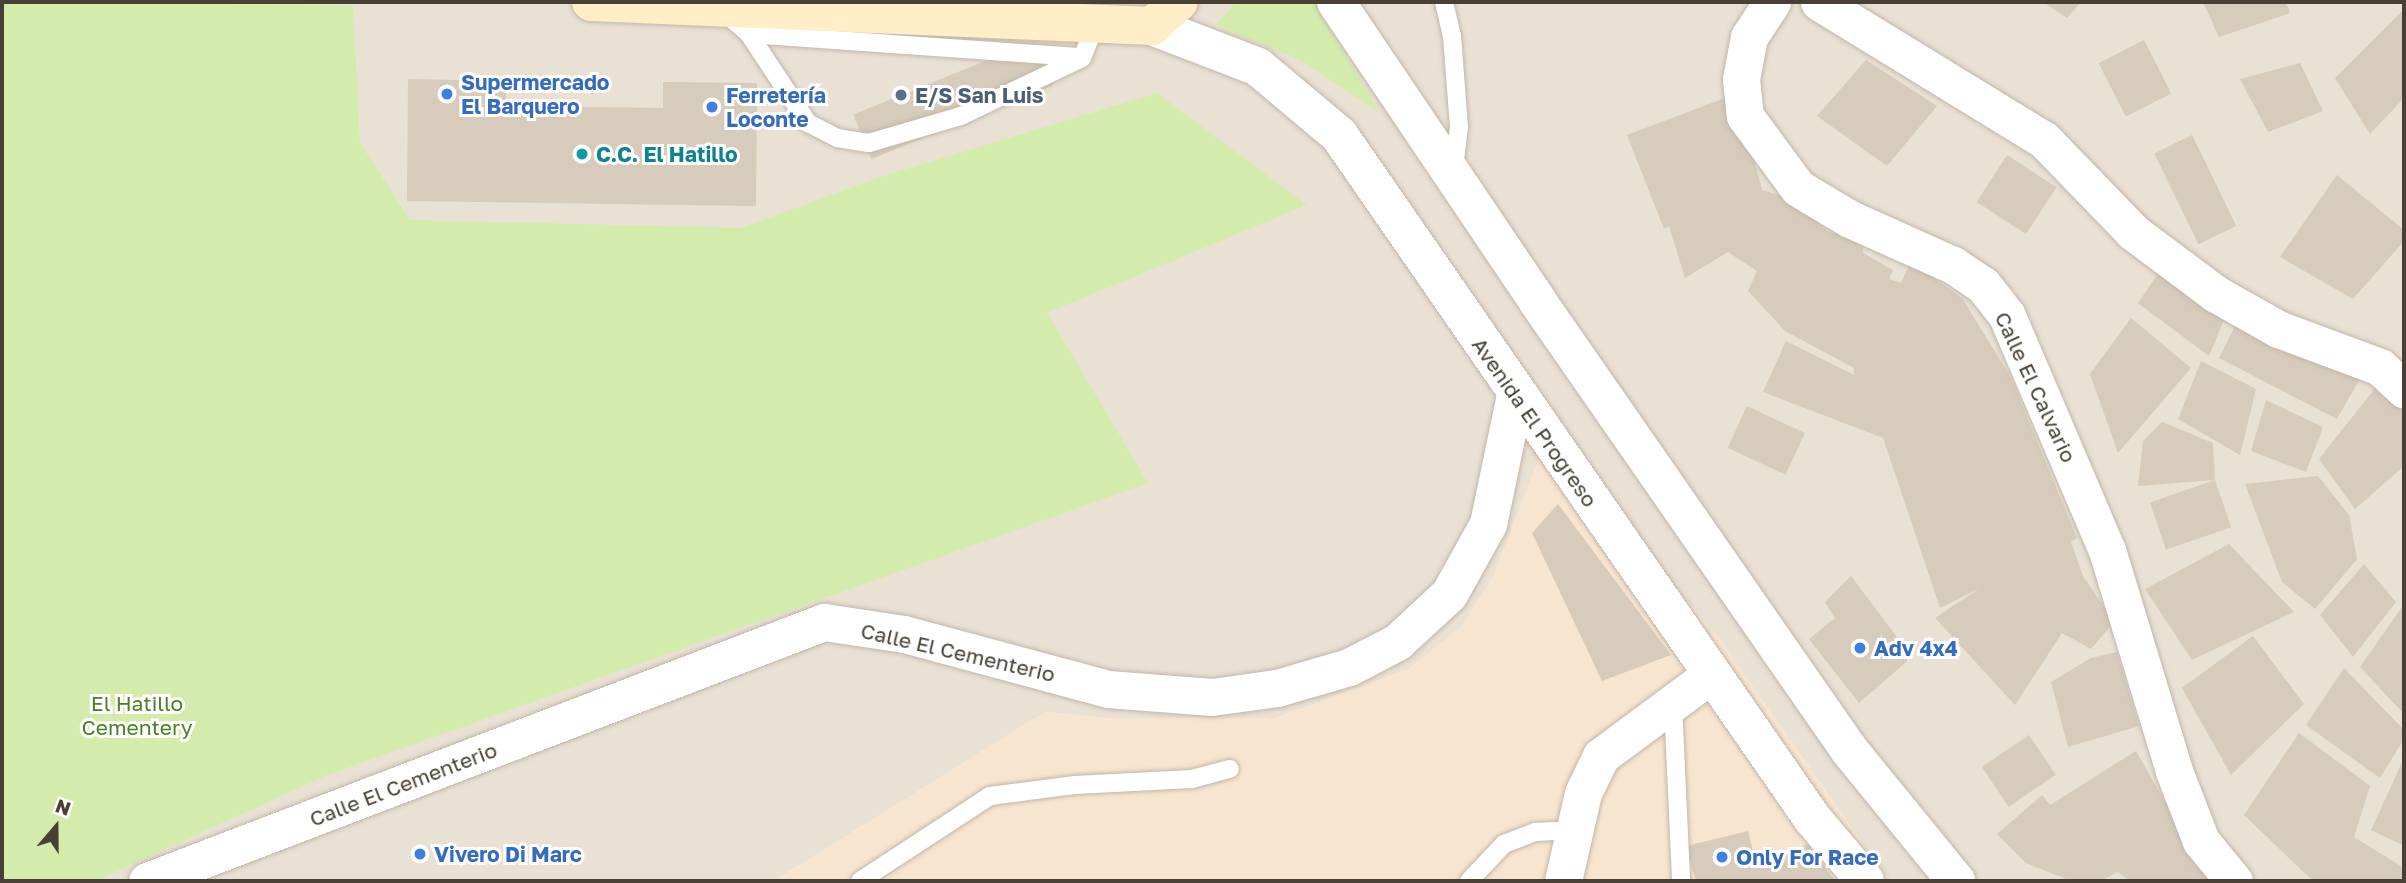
<!DOCTYPE html>
<html>
<head>
<meta charset="utf-8">
<style>
	body { margin:0 }
	#map { position:relative; width:2406px; height:883px; overflow:hidden; background:#f5f0e7; font-family:"Golos Text",sans-serif }
	div>[style] { position:absolute }
	[style*='--x'] { left:calc(var(--x)*1px); top:calc(var(--y)*1px); width:calc(var(--w)*1px); rotate:calc(var(--a)*1deg) }
	.residential>* { inset:0; background:#e9e1d4 }
	.commercial>* { inset:0; background:#f8e5d0 }
	.green>* { inset:0; background:#d3ecac }
	.building>* { inset:0; background:#d7cbbb; transform-origin:0 0 }
	.roads { filter:drop-shadow(0 0 2px #c1b7a9) drop-shadow(0 0 2px #c1b7a9) }
	.service>* { height:18px; margin:-9px; padding:0 9px; transform-origin:9px; border-radius:9px; background:#fff }
	.minor>* { height:37px; margin:-18.5px; padding:0 18.5px; transform-origin:18.5px; border-radius:18.5px; background:#fff }
	.tertiary>* { height:38px; margin:-19px; padding:0 19px; transform-origin:19px; border-radius:19px; background:#fff }
	.secondary>* { height:38px; margin:-19px; padding:0 19px; transform-origin:19px; border-radius:19px; background:#ffeec7 }
	.dots>* { width:19px; height:19px; translate:-50% -50%; box-sizing:border-box; border:4px solid #fff; border-radius:50% }
	span { translate:-50% -50%; white-space:nowrap; text-align:center; line-height:1.15; -webkit-text-stroke:6px #fff; paint-order:stroke }
	.shop-label { font-size:21px; color:#366cbe; font-weight:700 }
	.left { translate:0 -50%; text-align:left }
	.service-label { font-size:21px; color:#4e5e75; font-weight:700 }
	.culture-label { font-size:21px; color:#0d838f; font-weight:700 }
	.street-label { font-size:21px; color:#484035 }
	.park-label { font-size:21px; color:#4c7f23 }
	.frame { position:absolute; inset:0; border:4px solid #484035; pointer-events:none }
	.north { position:absolute; left:21px; top:792px; width:70px; height:70px; -webkit-text-stroke:5px #fff; paint-order:stroke; rotate:20deg; font-size:19px; font-weight:700; line-height:28px; text-align:center; color:#484035 }
	.north::after { content:''; display:block; margin:auto; width:24px; height:32px; background:#484035; clip-path:polygon(50% 0,100% 100%,50% 72%,0 100%) }
</style>
</head>
<body>
<div id="map">
	<div class="residential">
		<div style="clip-path:polygon(2px 2px,2404px 2px,2404px 881px,1889px 881px,1723px 644px,1549px 434px,1492px 579px,1462px 626px,1409px 669px,1276px 718px,1107px 718px,1045px 712px,774px 881px,2px 881px)"></div>
	</div>
	<div class="commercial">
		<div style="clip-path:polygon(1549px 433px,1723px 644px,1889px 881px,774px 881px,1045px 712px,1107px 718px,1276px 718px,1409px 669px,1462px 626px,1492px 579px)"></div>
	</div>
	<div class="green">
		<div style="clip-path:polygon(2px 2px,353px 5px,360px 143px,410px 220px,741px 228px,880px 177px,1157px 93px,1307px 205px,1047px 313px,1148px 483px,327px 775px,96px 881px,2px 881px)"></div>
		<div style="clip-path:polygon(1236px 2px,1314px 2px,1379px 112px,1302px 61px,1216px 25px)"></div>
	</div>
	<div class="building">
		<div style="clip-path:polygon(2043px 2px,2081px 2px,2067px 18px)"></div>
		<div style="clip-path:polygon(2203px 2px,2286px 2px,2290px 13px,2219px 37px)"></div>
		<div style="clip-path:polygon(2404px 9px,2404px 98px,2370px 134px,2335px 78px)"></div>
		<div style="left:2144px;top:40px;width:60px;height:51px;rotate:63deg"></div>
		<div style="left:1035px;top:41px;width:48px;height:196px;rotate:68deg"></div>
		<div style="clip-path:polygon(1866px 60px,1937px 106px,1887px 166px,1817px 116px)"></div>
		<div style="clip-path:polygon(2300px 63px,2323px 111px,2268px 132px,2240px 79px)"></div>
		<div style="clip-path:polygon(408px 79px,506px 81px,506px 106px,663px 108px,663px 82px,757px 83px,756px 206px,407px 201px)"></div>
		<div style="clip-path:polygon(1725px 98px,1751px 148px,1762px 190px,1793px 200px,1827px 231px,1863px 243px,1863px 253px,1893px 270px,1889px 279px,1901px 283px,1911px 261px,1962px 298px,2010px 376px,2077px 538px,2071px 542px,2083px 576px,2114px 622px,2091px 649px,2062px 633px,2015px 705px,1935px 618px,1980px 588px,1940px 608px,1883px 438px,1763px 392px,1786px 341px,1854px 375px,1854px 368px,1785px 331px,1748px 291px,1757px 271px,1728px 252px,1685px 278px,1669px 226px,1664px 229px,1627px 135px)"></div>
		<div style="left:2192px;top:135px;width:101px;height:42px;rotate:64deg"></div>
		<div style="left:2007px;top:155px;width:59px;height:56px;rotate:33deg"></div>
		<div style="clip-path:polygon(2337px 175px,2404px 230px,2404px 241px,2353px 299px,2280px 257px)"></div>
		<div style="clip-path:polygon(2162px 268px,2226px 315px,2209px 356px,2138px 303px)"></div>
		<div style="clip-path:polygon(2131px 318px,2191px 368px,2118px 453px,2090px 374px)"></div>
		<div style="clip-path:polygon(2236px 324px,2363px 373px,2337px 419px,2219px 358px)"></div>
		<div style="clip-path:polygon(2201px 361px,2256px 389px,2240px 455px,2178px 419px)"></div>
		<div style="clip-path:polygon(2380px 382px,2404px 411px,2404px 466px,2355px 509px,2319px 459px)"></div>
		<div style="clip-path:polygon(2266px 400px,2323px 427px,2306px 472px,2251px 451px)"></div>
		<div style="left:1747px;top:406px;width:64px;height:46px;rotate:25deg"></div>
		<div style="clip-path:polygon(2162px 422px,2213px 443px,2215px 480px,2138px 486px,2143px 441px)"></div>
		<div style="clip-path:polygon(2318px 476px,2349px 515px,2357px 559px,2315px 609px,2282px 582px,2245px 484px)"></div>
		<div style="left:2215px;top:480px;width:50px;height:69px;rotate:71deg"></div>
		<div style="clip-path:polygon(1558px 504px,1671px 655px,1602px 681px,1532px 533px)"></div>
		<div style="clip-path:polygon(2229px 544px,2294px 612px,2192px 660px,2145px 589px)"></div>
		<div style="clip-path:polygon(2364px 564px,2396px 602px,2353px 657px,2320px 615px)"></div>
		<div style="clip-path:polygon(1851px 576px,1912px 657px,1859px 703px,1809px 639px,1835px 618px,1825px 602px)"></div>
		<div style="clip-path:polygon(2404px 604px,2404px 714px,2360px 667px)"></div>
		<div style="clip-path:polygon(2253px 636px,2304px 704px,2231px 775px,2182px 688px)"></div>
		<div style="clip-path:polygon(2117px 652px,2139px 726px,2068px 747px,2051px 682px,2091px 658px)"></div>
		<div style="clip-path:polygon(2344px 668px,2404px 730px,2404px 739px,2380px 778px,2306px 725px)"></div>
		<div style="clip-path:polygon(2299px 733px,2370px 786px,2354px 837px,2404px 868px,2404px 881px,2313px 881px,2244px 815px)"></div>
		<div style="left:2029px;top:735px;width:48px;height:57px;rotate:56deg"></div>
		<div style="clip-path:polygon(2136px 751px,2210px 881px,2130px 881px,2118px 872px,2100px 881px,2071px 881px,2026px 863px,1997px 834px,2042px 795px,2050px 805px)"></div>
		<div style="clip-path:polygon(2404px 758px,2404px 846px,2371px 830px)"></div>
		<div style="clip-path:polygon(1748px 831px,1757px 868px,1808px 844px,1835px 881px,1696px 881px,1686px 846px)"></div>
	</div>
	<div class="roads">
		<div class="service">
			<div style="--x:1444;--y:2;--w:35;--a:77"></div>
			<div style="--x:1452;--y:36;--w:91;--a:85.6"></div>
			<div style="--x:1459;--y:127;--w:41;--a:97"></div>
			<div style="--x:725;--y:13;--w:32;--a:41"></div>
			<div style="--x:749;--y:34;--w:107;--a:56.5"></div>
			<div style="--x:808;--y:123;--w:33;--a:27"></div>
			<div style="--x:837;--y:138;--w:32;--a:9"></div>
			<div style="--x:869;--y:143;--w:96;--a:-16.4"></div>
			<div style="--x:961;--y:116;--w:134;--a:-25.6"></div>
			<div style="--x:1082;--y:58;--w:35;--a:-68"></div>
			<div style="--x:749;--y:34;--w:333;--a:4"></div>
			<div style="--x:1673;--y:703;--w:178;--a:87.4"></div>
			<div style="--x:860;--y:881;--w:155;--a:-33.2"></div>
			<div style="--x:990;--y:796;--w:86;--a:-7.4"></div>
			<div style="--x:1075;--y:785;--w:117;--a:-2.9"></div>
			<div style="--x:1192;--y:779;--w:39;--a:-15"></div>
			<div style="--x:1469;--y:881;--w:51;--a:-46.6"></div>
			<div style="--x:1504;--y:844;--w:33;--a:-21"></div>
			<div style="--x:1535;--y:832;--w:42;--a:-2.7"></div>
		</div>
		<div class="minor">
			<div style="--x:1772;--y:2;--w:42;--a:123.3"></div>
			<div style="--x:1749;--y:37;--w:43;--a:100.8"></div>
			<div style="--x:1741;--y:79;--w:37;--a:84"></div>
			<div style="--x:1745;--y:116;--w:89;--a:53.6"></div>
			<div style="--x:1798;--y:188;--w:61;--a:30.8"></div>
			<div style="--x:1850;--y:219;--w:113;--a:24.1"></div>
			<div style="--x:1953;--y:265;--w:36;--a:34"></div>
			<div style="--x:1983;--y:285;--w:39;--a:52"></div>
			<div style="--x:2007;--y:316;--w:254;--a:66.9"></div>
			<div style="--x:2107;--y:550;--w:231;--a:73.1"></div>
			<div style="--x:2174;--y:771;--w:75;--a:68.9"></div>
			<div style="--x:2201;--y:841;--w:52;--a:50.5"></div>
			<div style="--x:1819;--y:2;--w:264;--a:31.5"></div>
			<div style="--x:2044;--y:140;--w:128;--a:45.9"></div>
			<div style="--x:2133;--y:232;--w:104;--a:36.8"></div>
			<div style="--x:2216;--y:294;--w:71;--a:29.4"></div>
			<div style="--x:2278;--y:329;--w:109;--a:20.4"></div>
			<div style="--x:2380;--y:367;--w:33;--a:43"></div>
			<div style="--x:147;--y:881;--w:725;--a:-20.94"></div>
			<div style="--x:824;--y:622;--w:81;--a:8.5"></div>
			<div style="--x:904;--y:634;--w:211;--a:15.1"></div>
			<div style="--x:1108;--y:689;--w:104;--a:4.4"></div>
			<div style="--x:1212;--y:697;--w:66;--a:-7.9"></div>
			<div style="--x:1277;--y:688;--w:75;--a:-16.3"></div>
			<div style="--x:1349;--y:667;--w:54;--a:-27.5"></div>
			<div style="--x:1397;--y:642;--w:71;--a:-42.7"></div>
			<div style="--x:1449;--y:594;--w:80;--a:-60.9"></div>
			<div style="--x:1488;--y:524;--w:132;--a:-78.2"></div>
			<div style="--x:1563;--y:881;--w:90;--a:-77.2"></div>
			<div style="--x:1583;--y:793;--w:41;--a:-64.1"></div>
			<div style="--x:1601;--y:756;--w:138;--a:-36.5"></div>
		</div>
		<div class="tertiary">
			<div style="--x:1336;--y:2;--w:362;--a:56"></div>
			<div style="--x:1538;--y:302;--w:547;--a:55.21"></div>
			<div style="--x:1850;--y:751;--w:168;--a:50.8"></div>
			<div style="--x:1152;--y:26;--w:114;--a:21.1"></div>
			<div style="--x:1258;--y:67;--w:106;--a:40"></div>
			<div style="--x:1339;--y:135;--w:831;--a:55.3"></div>
			<div style="--x:1812;--y:818;--w:82;--a:49.9"></div>
		</div>
		<div class="secondary">
			<div style="--x:591;--y:2;--w:562;--a:2.45"></div>
			<div style="--x:1152;--y:26;--w:36;--a:-42"></div>
		</div>
	</div>
	<div class="dots">
		<div style="left:447px;top:94px;background:#3f7fe0"></div>
		<div style="left:901px;top:95px;background:#5c6f8a"></div>
		<div style="left:712px;top:107px;background:#3f7fe0"></div>
		<div style="left:582px;top:154px;background:#0f9aa8"></div>
		<div style="left:1860px;top:648px;background:#3f7fe0"></div>
		<div style="left:420px;top:854px;background:#3f7fe0"></div>
		<div style="left:1722px;top:857px;background:#3f7fe0"></div>
	</div>
	<div class="shop-label">
		<span class="left" style="left:461px;top:94px">Supermercado<br>El Barquero</span>
		<span class="left" style="left:726px;top:107px">Ferretería<br>Loconte</span>
		<span class="left" style="left:1874px;top:648px">Adv 4x4</span>
		<span class="left" style="left:434px;top:854px">Vivero Di Marc</span>
		<span class="left" style="left:1736px;top:857px">Only For Race</span>
	</div>
	<div class="service-label">
		<span class="left" style="left:915px;top:95px">E/S San Luis</span>
	</div>
	<div class="culture-label">
		<span class="left" style="left:596px;top:154px">C.C. El Hatillo</span>
	</div>
	<div class="street-label">
		<span style="left:2036px;top:387px;rotate:65deg">Calle El Calvario</span>
		<span style="left:1535px;top:422px;rotate:55deg">Avenida El Progreso</span>
		<span style="left:958px;top:652px;rotate:13deg">Calle El Cementerio</span>
		<span style="left:403px;top:784px;rotate:-21deg">Calle El Cementerio</span>
	</div>
	<div class="park-label">
		<span style="left:137px;top:715px">El Hatillo<br>Cementery</span>
	</div>
	<div class="frame"></div>
	<div class="north">N</div>
</div>
</body>
</html>
